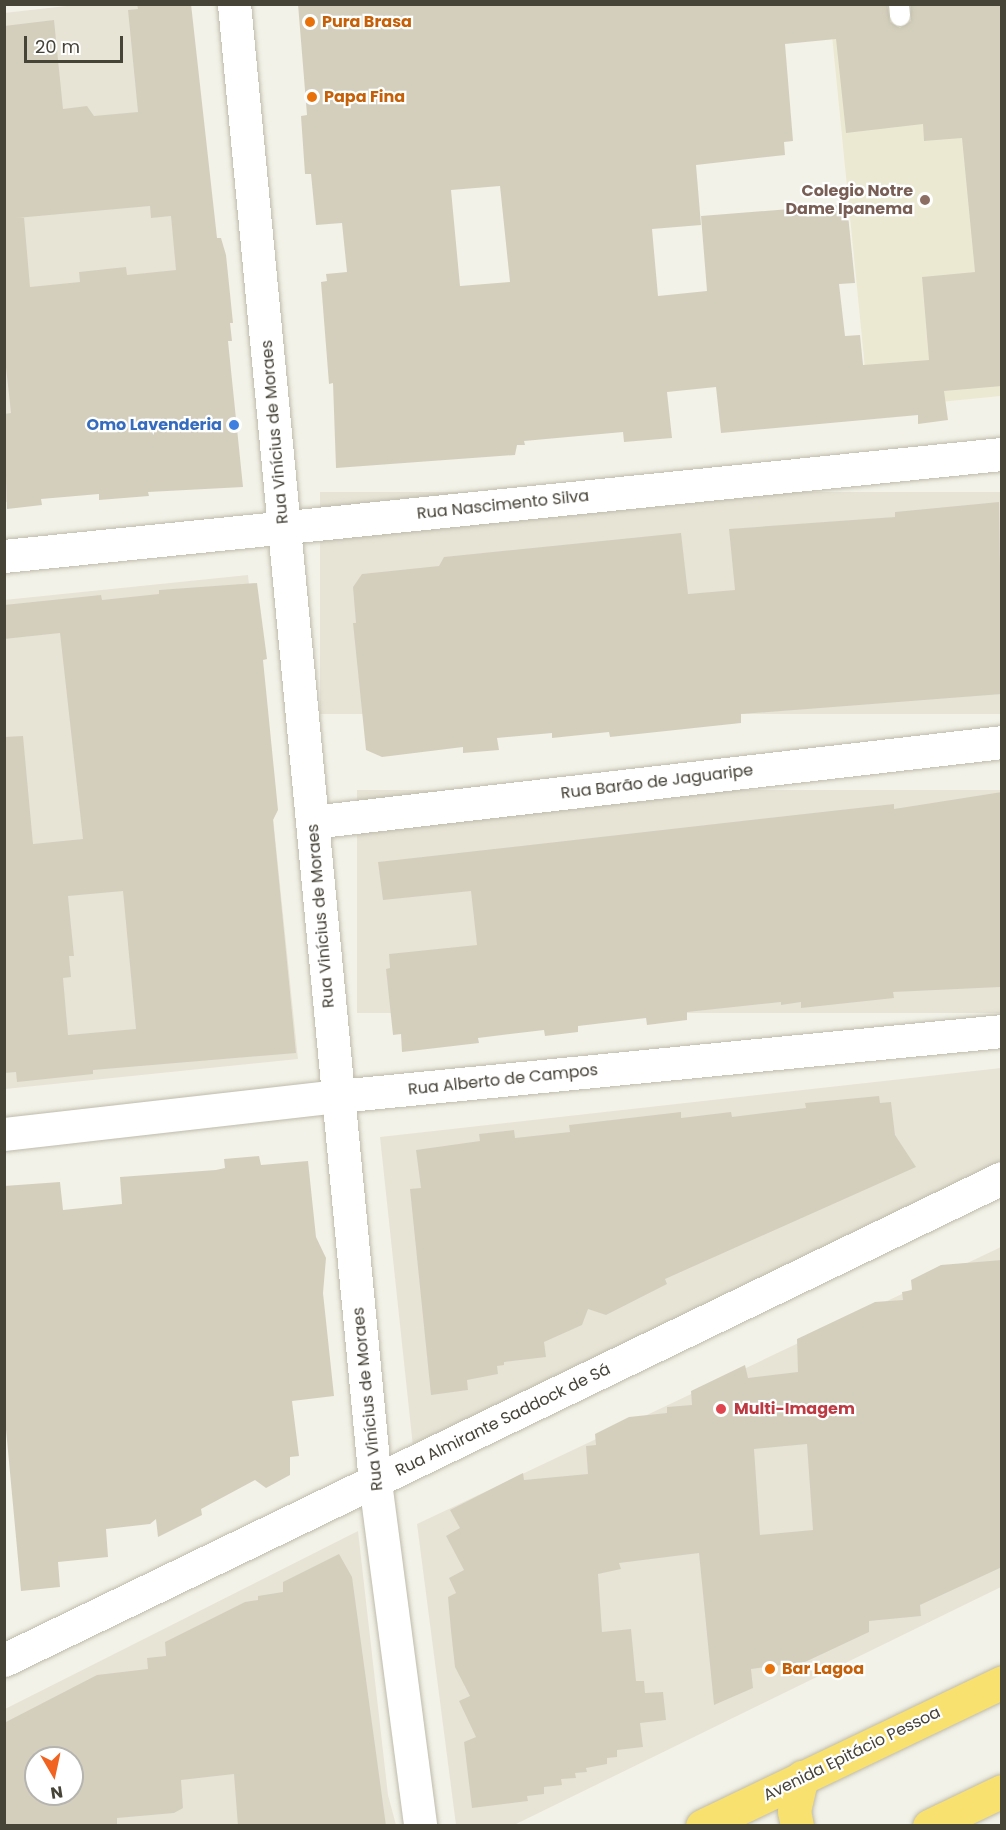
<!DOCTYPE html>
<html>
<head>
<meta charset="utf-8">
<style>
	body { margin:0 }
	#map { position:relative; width:1006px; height:1830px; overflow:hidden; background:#f3f2e8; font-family:Poppins,sans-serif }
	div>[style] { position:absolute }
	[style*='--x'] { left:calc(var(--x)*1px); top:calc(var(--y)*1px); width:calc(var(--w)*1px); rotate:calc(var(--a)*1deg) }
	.residential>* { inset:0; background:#e7e4d6; transform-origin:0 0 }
	.education>* { inset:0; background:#ece9d2 }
	.building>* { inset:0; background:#d4cfbd }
	.roads { filter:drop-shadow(0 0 2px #bebbab) drop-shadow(0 0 2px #bebbab) }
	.lane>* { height:20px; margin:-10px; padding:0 10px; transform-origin:10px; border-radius:10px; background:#fff }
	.street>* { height:33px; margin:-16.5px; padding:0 16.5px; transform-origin:16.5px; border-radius:16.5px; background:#fff }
	.highway>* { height:33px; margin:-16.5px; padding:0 16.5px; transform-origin:16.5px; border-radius:16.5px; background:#f8e16e }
	.dots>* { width:16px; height:16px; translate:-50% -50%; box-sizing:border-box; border:3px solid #fff; border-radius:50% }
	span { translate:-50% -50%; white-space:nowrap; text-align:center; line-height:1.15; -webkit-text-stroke:4.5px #fff; paint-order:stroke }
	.food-label { font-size:16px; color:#c56008; font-weight:700 }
	.left { translate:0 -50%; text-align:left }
	.education-label { font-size:16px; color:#785e54; font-weight:700 }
	.right { translate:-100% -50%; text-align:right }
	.shop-label { font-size:16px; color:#366cbe; font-weight:700 }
	.street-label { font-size:16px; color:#464337 }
	.health-label { font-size:16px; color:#be3a42; font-weight:700 }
	.frame { position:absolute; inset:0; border:6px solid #464337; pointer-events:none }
	.north { position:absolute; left:24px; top:1746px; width:60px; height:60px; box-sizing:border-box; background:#fff; border:2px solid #b5b4af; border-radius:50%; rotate:171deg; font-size:16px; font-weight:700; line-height:24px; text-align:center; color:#464337 }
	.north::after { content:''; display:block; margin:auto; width:21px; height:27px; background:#f16320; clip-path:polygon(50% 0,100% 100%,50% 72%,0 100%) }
	.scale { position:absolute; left:24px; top:36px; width:99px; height:27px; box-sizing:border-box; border:3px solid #464337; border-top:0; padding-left:8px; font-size:18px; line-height:21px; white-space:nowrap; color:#464337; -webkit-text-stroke:4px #fff; paint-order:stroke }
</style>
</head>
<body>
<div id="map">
	<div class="residential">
		<div style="clip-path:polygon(84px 4px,173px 5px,222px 479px,5px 502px,4px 13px)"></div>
		<div style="left:1001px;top:492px;width:222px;height:681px;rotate:90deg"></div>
		<div style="clip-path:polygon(248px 575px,298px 1059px,5px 1089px,4px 600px)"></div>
		<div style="left:1001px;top:790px;width:223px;height:644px;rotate:90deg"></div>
		<div style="clip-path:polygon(1001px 1068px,1001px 1164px,413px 1447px,380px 1137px)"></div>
		<div style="clip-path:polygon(1001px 1247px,1001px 1587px,514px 1825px,456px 1825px,417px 1524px)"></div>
		<div style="clip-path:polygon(evenodd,358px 1531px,388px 1795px,396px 1825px,5px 1826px,5px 1709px,358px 1531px,36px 1758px,72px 1758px,72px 1794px,36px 1794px,36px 1758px)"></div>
	</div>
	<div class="education">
		<div style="clip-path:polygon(829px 5px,1001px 5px,1001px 396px,869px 409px)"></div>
	</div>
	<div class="building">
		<div style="clip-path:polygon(evenodd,137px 4px,191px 4px,217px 238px,221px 238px,226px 255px,233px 323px,230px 323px,232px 341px,228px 341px,243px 487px,148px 492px,149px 496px,99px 500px,99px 494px,41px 499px,42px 505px,7px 509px,4px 414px,11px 413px,4px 349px,4px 26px,54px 20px,63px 109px,87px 106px,94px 116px,138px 112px,128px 10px,138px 9px,137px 4px,150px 206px,151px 218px,171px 216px,176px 270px,127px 275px,126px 267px,79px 272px,80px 282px,30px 287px,24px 217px,16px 218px,150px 206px)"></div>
		<div style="clip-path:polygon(evenodd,298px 4px,887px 4px,890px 22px,900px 28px,911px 21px,911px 4px,1002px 4px,1002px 386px,944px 391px,948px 420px,918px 424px,918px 415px,721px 433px,716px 387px,667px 392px,672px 438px,624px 442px,623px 432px,524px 441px,525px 445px,517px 445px,515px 455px,336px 468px,333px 383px,329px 384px,321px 282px,327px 281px,326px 274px,347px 272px,342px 223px,316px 225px,311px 174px,305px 174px,301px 116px,307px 115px,298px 4px,836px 39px,846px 133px,923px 124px,924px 141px,962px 138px,975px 272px,922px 277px,929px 360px,863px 365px,860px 335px,845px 336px,839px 284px,855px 283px,848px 215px,841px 215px,840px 205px,701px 216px,707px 291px,658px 296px,652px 229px,701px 225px,696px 165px,785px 155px,784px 142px,793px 141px,785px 44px,836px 39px,298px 4px,500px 186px,510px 282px,460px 286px,451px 190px,500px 186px)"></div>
		<div style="clip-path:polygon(999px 502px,1002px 694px,741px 714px,741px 723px,610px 737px,609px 732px,552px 738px,552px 733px,497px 738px,499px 750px,463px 753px,463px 747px,382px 757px,366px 750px,353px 623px,356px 623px,353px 587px,362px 574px,439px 566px,444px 557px,681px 533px,688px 594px,735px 590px,729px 529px,895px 517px,895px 512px)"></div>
		<div style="clip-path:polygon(evenodd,257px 583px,267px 659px,263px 660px,278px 810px,273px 820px,296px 1053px,93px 1070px,93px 1074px,17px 1082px,16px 1072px,4px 1073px,4px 737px,23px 736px,33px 844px,83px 839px,60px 633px,4px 639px,4px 605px,101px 595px,102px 600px,159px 594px,159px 590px,257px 583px,123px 891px,136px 1029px,68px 1035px,63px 978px,71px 977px,69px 956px,74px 956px,68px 896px,123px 891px)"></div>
		<div style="clip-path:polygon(1002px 792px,1000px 987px,893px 992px,894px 998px,801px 1008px,801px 1002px,781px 1005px,781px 1002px,687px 1012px,687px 1020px,647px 1025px,646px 1018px,578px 1026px,578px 1032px,545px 1036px,544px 1030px,478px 1038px,479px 1043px,402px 1052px,401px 1034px,393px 1035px,386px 969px,390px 968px,389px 954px,477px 945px,471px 891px,383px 900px,378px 862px,894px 804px,894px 809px)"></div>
		<div style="clip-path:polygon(879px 1096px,880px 1103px,891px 1102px,895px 1135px,916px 1167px,665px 1279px,667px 1284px,606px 1315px,588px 1309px,582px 1325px,544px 1342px,546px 1357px,504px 1362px,504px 1365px,497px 1366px,498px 1374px,467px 1380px,468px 1390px,431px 1395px,410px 1189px,421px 1188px,416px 1150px,480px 1141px,479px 1134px,514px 1130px,515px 1138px,570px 1132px,569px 1125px,681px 1112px,681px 1118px,731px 1112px,732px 1117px,806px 1108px,805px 1103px)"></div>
		<div style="clip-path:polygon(259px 1156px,261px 1165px,308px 1161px,316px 1237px,326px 1258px,323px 1293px,334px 1396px,292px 1401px,299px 1456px,290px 1457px,290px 1475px,266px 1488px,255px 1480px,201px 1509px,202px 1515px,158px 1537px,156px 1519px,150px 1524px,106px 1529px,108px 1557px,58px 1562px,60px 1587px,21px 1591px,4px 1408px,4px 1186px,60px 1182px,63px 1210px,122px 1204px,120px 1177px,216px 1170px,225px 1168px,224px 1159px)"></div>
		<div style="clip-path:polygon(evenodd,1002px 1260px,1002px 1567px,920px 1605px,921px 1616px,869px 1621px,869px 1632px,805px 1662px,751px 1669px,753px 1688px,714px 1705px,699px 1553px,619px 1563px,621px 1569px,598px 1574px,602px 1632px,631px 1629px,636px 1681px,644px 1681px,645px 1693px,663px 1692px,666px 1720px,640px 1723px,643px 1747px,617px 1750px,617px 1757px,607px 1758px,607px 1764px,586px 1768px,587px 1772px,575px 1773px,576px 1778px,561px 1779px,562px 1785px,544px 1787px,544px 1794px,527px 1796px,528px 1801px,472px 1808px,464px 1742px,476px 1737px,459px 1701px,470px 1696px,455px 1667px,451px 1631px,448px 1597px,456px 1593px,449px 1578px,464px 1570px,446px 1536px,460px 1528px,450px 1510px,523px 1473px,524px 1480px,588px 1474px,586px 1446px,596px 1445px,595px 1434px,629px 1417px,667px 1413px,667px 1407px,692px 1405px,691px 1391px,745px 1365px,748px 1378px,798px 1372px,797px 1339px,875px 1302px,903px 1300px,902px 1292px,912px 1290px,911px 1280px,941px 1265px,1002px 1260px,807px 1444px,813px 1530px,760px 1535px,754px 1449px,807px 1444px)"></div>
		<div style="clip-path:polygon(evenodd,339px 1554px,352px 1577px,386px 1826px,238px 1826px,234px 1774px,181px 1780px,183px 1808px,174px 1813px,117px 1818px,117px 1826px,4px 1826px,4px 1723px,97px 1675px,148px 1669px,147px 1658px,166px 1656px,165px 1642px,245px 1602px,258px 1600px,258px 1596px,283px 1592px,283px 1582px,339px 1554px,36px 1758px,72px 1758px,72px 1794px,36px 1794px,36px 1758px)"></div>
	</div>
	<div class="roads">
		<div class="lane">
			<div style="--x:899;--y:4;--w:12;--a:85"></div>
		</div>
		<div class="street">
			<div style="--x:234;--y:4;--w:1485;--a:84.55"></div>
			<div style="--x:375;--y:1482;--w:347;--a:82.5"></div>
			<div style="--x:4;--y:556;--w:1003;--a:-5.84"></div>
			<div style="--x:312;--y:822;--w:695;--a:-6.61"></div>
			<div style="--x:4;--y:1134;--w:336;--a:-6.5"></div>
			<div style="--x:338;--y:1096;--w:667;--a:-5.59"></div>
			<div style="--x:4;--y:1660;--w:1108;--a:-25.78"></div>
		</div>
		<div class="highway">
			<div style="--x:702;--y:1826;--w:333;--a:-25.6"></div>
			<div style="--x:797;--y:1826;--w:15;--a:-101"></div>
			<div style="--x:794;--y:1811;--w:35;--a:-77"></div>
			<div style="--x:929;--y:1826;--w:81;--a:-25.6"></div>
		</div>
	</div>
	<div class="dots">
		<div style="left:310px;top:22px;background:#e8710a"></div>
		<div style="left:312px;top:97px;background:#e8710a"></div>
		<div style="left:925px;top:200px;background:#8d6e63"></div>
		<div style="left:234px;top:425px;background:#3f7fe0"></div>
		<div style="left:721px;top:1409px;background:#e0444e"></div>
		<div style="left:770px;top:1669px;background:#e8710a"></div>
	</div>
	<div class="food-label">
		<span class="left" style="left:322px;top:22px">Pura Brasa</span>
		<span class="left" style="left:324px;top:97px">Papa Fina</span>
		<span class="left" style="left:782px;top:1669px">Bar Lagoa</span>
	</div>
	<div class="education-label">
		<span class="right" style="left:913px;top:200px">Colegio Notre<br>Dame Ipanema</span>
	</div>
	<div class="shop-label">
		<span class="right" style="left:222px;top:425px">Omo Lavenderia</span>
	</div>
	<div class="street-label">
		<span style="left:275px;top:432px;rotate:-95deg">Rua Vinícius de Moraes</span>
		<span style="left:503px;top:505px;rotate:-6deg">Rua Nascimento Silva</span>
		<span style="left:657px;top:782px;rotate:-7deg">Rua Barão de Jaguaripe</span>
		<span style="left:321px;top:916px;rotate:-95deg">Rua Vinícius de Moraes</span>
		<span style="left:503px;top:1080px;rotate:-6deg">Rua Alberto de Campos</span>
		<span style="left:368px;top:1399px;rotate:-96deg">Rua Vinícius de Moraes</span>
		<span style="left:503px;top:1420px;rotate:-26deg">Rua Almirante Saddock de Sá</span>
		<span style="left:852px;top:1754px;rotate:-26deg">Avenida Epitácio Pessoa</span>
	</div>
	<div class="health-label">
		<span class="left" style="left:734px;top:1409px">Multi-Imagem</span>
	</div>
	<div class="frame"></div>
	<div class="north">N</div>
	<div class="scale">20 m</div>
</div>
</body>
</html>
